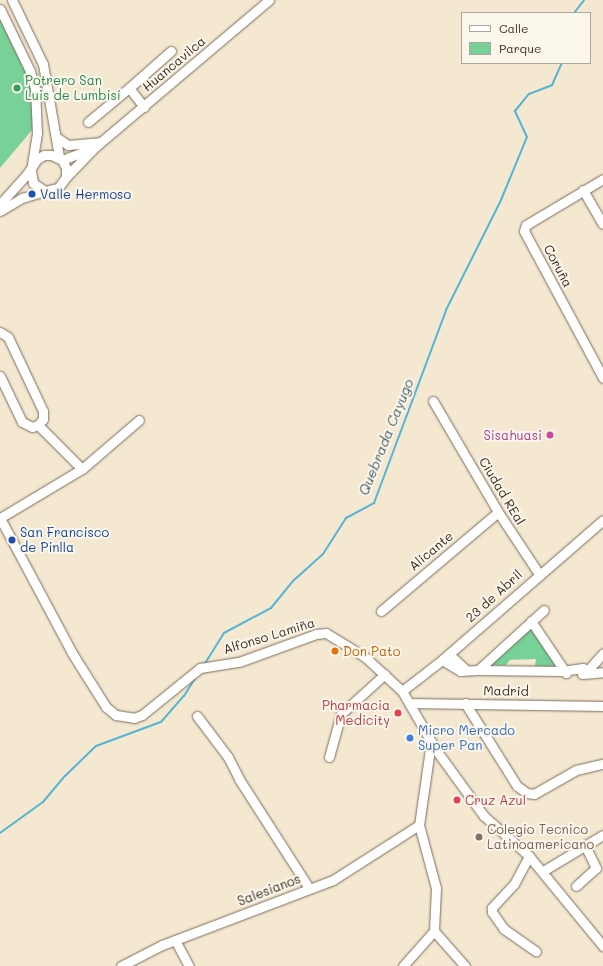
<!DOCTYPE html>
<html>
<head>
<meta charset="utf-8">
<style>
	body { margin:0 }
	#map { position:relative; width:603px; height:966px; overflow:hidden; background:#f5e8d1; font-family:Mali,sans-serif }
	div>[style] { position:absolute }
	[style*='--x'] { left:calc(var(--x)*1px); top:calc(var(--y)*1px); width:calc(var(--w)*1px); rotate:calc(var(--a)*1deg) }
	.green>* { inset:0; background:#78d298 }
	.stream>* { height:2px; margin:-1px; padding:0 1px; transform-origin:1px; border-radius:1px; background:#55b3d4 }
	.roads { filter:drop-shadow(0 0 1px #7c6c5d) drop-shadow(0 0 1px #7c6c5d) }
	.minor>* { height:9px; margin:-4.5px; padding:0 4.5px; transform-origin:4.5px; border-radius:4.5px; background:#fff }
	.dots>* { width:11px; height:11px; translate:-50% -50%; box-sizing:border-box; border:2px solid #fbf7ec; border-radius:50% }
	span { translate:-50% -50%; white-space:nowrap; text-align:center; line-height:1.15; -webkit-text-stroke:4px #fbf7ec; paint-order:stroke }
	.street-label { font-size:13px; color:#3b2a1e }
	.leisure-label { font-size:13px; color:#27864d }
	.left { translate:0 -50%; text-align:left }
	.transit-label { font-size:13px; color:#164399 }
	.hotel-label { font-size:13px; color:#b23c85 }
	.right { translate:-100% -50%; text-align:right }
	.food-label { font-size:13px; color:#c56008 }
	.health-label { font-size:13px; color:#be3a42 }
	.shop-label { font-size:13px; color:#366cbe }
	.education-label { font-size:13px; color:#785e54 }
	.water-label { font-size:14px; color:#445a5e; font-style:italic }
	.legend { position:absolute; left:461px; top:12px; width:130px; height:52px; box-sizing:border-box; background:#fbf7ec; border:1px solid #aea59a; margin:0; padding:5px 7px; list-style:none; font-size:12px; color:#3b2a1e }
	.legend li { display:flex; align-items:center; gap:8px; height:20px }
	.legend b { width:20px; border:1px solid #aea59a }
</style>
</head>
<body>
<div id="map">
	<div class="green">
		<div style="clip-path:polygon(0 10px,30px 71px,33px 129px,0 168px)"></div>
		<div style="clip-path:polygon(531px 626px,556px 666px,535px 666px,536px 659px,510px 660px,506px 665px,491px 665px,490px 663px)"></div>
	</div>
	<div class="stream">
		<div style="--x:574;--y:13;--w:16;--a:-52"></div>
		<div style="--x:204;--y:665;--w:38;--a:-58"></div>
		<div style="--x:224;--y:633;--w:53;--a:-28"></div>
		<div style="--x:271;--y:608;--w:35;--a:-51"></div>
		<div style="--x:293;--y:581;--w:40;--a:-42"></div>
		<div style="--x:323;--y:554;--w:43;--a:-57.4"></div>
		<div style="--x:346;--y:518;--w:32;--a:-28"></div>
		<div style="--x:374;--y:503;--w:206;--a:-69.5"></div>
		<div style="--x:446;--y:310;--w:123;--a:-63.4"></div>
		<div style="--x:501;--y:200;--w:68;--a:-67.6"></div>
		<div style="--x:527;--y:137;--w:29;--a:-115"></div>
		<div style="--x:515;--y:111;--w:22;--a:-51"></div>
		<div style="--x:529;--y:94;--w:25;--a:-21"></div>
		<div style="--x:552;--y:85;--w:24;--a:-66"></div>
		<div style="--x:0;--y:833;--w:53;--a:-35.8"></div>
		<div style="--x:43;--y:802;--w:34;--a:-50"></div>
		<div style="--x:65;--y:776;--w:43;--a:-44.1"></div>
		<div style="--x:96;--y:746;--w:69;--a:-20.3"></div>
		<div style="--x:161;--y:722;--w:35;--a:-49"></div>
		<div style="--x:184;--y:696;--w:25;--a:-58"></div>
	</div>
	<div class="roads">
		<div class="minor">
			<div style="--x:12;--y:0;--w:71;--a:64.2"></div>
			<div style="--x:43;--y:64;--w:94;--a:80.2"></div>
			<div style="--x:0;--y:9;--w:69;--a:64.2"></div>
			<div style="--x:30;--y:71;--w:19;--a:74"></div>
			<div style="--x:35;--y:89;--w:44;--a:87.4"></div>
			<div style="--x:37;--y:133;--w:32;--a:99"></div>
			<div style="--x:144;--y:107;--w:24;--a:-128"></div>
			<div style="--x:129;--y:88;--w:56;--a:-41.4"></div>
			<div style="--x:88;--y:122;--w:53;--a:-39.7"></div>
			<div style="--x:56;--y:137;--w:14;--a:34"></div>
			<div style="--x:68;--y:145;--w:32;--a:-5"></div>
			<div style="--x:62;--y:160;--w:30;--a:-21"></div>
			<div style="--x:66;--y:177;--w:42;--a:-46"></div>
			<div style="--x:95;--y:147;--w:228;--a:-40.2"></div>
			<div style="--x:603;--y:179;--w:90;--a:149.1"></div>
			<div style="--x:526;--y:225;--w:6;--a:108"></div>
			<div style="--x:524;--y:231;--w:167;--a:61.7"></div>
			<div style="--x:583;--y:190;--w:39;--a:60"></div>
			<div style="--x:0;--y:204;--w:40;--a:-48"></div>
			<div style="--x:27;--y:174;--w:18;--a:-56"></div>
			<div style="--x:37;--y:159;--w:8;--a:-30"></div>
			<div style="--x:44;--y:155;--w:7;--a:0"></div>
			<div style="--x:51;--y:155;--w:12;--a:24"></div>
			<div style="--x:62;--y:160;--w:9;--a:63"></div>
			<div style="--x:66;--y:168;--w:9;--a:90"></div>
			<div style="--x:66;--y:177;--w:14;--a:126"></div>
			<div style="--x:58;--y:188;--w:13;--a:167"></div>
			<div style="--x:45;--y:191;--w:14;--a:-146"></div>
			<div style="--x:33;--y:183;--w:13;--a:-99"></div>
			<div style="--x:0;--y:211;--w:26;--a:-31"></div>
			<div style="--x:22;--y:198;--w:24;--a:-17"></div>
			<div style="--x:0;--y:332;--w:9;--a:32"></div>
			<div style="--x:8;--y:337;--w:82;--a:64.7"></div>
			<div style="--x:43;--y:411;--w:8;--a:90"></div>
			<div style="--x:43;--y:419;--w:8;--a:130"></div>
			<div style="--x:38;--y:425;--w:6;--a:162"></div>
			<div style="--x:32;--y:427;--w:11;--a:-153"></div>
			<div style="--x:22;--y:422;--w:51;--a:-115.6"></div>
			<div style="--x:433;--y:401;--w:129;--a:59.6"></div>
			<div style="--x:498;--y:512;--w:74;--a:56.5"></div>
			<div style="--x:38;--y:425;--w:62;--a:45"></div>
			<div style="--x:0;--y:518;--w:153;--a:61.9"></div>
			<div style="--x:72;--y:653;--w:64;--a:57.8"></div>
			<div style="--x:106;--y:707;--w:13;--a:39"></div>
			<div style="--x:116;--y:715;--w:18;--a:9"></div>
			<div style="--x:134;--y:718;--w:9;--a:-21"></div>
			<div style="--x:142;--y:715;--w:75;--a:-39"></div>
			<div style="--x:200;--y:668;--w:39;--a:-9"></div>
			<div style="--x:239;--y:662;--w:82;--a:-20"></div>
			<div style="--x:316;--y:634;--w:10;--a:-6"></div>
			<div style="--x:326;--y:633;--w:46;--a:31.6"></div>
			<div style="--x:365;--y:657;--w:50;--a:42.6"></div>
			<div style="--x:402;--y:691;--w:68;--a:60"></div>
			<div style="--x:436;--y:750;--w:82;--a:54"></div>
			<div style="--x:484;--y:816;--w:60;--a:41.6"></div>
			<div style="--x:529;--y:856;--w:117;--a:50.6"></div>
			<div style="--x:0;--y:518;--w:96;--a:-30.9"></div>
			<div style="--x:82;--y:469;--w:75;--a:-40.7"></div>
			<div style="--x:381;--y:611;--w:153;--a:-40.2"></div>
			<div style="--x:531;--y:621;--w:63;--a:56.1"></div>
			<div style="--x:449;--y:654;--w:23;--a:43"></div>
			<div style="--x:442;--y:660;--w:21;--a:31"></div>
			<div style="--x:460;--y:671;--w:18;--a:-3"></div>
			<div style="--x:478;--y:670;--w:89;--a:-42.3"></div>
			<div style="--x:478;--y:670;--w:84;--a:0.7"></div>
			<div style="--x:562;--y:671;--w:21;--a:-8"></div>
			<div style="--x:583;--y:668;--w:5;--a:37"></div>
			<div style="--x:587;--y:671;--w:24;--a:-48"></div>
			<div style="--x:582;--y:674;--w:21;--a:-5"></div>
			<div style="--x:402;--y:691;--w:51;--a:-37.8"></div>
			<div style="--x:442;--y:660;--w:213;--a:-41"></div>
			<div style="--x:409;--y:703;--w:194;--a:0.9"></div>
			<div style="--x:465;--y:703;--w:98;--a:57.9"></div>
			<div style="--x:517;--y:786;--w:12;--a:35"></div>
			<div style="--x:527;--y:793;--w:7;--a:8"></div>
			<div style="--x:534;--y:794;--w:48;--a:-29.7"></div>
			<div style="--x:576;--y:770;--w:28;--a:-13"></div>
			<div style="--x:197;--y:716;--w:51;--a:52.9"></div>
			<div style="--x:228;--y:757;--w:25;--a:63"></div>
			<div style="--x:239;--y:779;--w:130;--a:57.3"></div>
			<div style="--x:431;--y:742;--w:84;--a:98.2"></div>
			<div style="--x:419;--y:825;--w:65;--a:74.9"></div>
			<div style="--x:436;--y:888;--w:43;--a:92.7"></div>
			<div style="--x:434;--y:931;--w:47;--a:48.5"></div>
			<div style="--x:329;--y:757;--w:45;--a:-74.4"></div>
			<div style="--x:341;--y:714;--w:59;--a:-42.3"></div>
			<div style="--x:529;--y:856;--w:32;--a:118"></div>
			<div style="--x:514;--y:884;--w:33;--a:133"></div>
			<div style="--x:492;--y:908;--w:4;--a:90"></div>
			<div style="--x:492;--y:912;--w:21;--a:55"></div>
			<div style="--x:504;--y:929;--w:39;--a:35"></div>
			<div style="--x:543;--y:871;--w:70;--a:-31"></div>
			<div style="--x:576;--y:886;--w:27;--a:-42"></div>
			<div style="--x:596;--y:868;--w:25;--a:-116"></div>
			<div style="--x:175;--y:940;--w:30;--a:62"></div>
			<div style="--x:121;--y:966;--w:46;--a:-27.1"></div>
			<div style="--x:162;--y:945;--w:183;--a:-20.8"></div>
			<div style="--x:333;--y:880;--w:102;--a:-32.6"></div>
			<div style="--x:403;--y:966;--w:47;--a:-48.5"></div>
		</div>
	</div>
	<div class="dots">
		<div style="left:17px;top:88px;background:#2e9e5b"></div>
		<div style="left:32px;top:194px;background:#1a4fb4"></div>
		<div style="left:550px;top:435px;background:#d1479c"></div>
		<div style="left:12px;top:540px;background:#1a4fb4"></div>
		<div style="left:335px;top:651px;background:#e8710a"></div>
		<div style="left:398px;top:713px;background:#e0444e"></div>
		<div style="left:410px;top:738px;background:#3f7fe0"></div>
		<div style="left:457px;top:800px;background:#e0444e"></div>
		<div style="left:479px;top:837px;background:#8d6e63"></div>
	</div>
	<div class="street-label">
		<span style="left:174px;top:64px;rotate:-40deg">Huancavilca</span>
		<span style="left:558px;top:266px;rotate:62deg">Coruña</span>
		<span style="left:502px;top:491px;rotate:59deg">Ciudad REal</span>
		<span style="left:431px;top:551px;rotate:-40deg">Alicante</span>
		<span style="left:494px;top:596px;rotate:-42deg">23 de Abril</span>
		<span style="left:269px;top:636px;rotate:-17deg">Alfonso Lamiña</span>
		<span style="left:506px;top:691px;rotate:1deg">Madrid</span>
		<span style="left:269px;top:890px;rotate:-21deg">Salesianos</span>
	</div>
	<div class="leisure-label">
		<span class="left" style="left:25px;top:88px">Potrero San<br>Luis de Lumbisí</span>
	</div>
	<div class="transit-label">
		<span class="left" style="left:40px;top:194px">Valle Hermoso</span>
		<span class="left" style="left:20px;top:540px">San Francisco<br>de Pinlla</span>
	</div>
	<div class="hotel-label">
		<span class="right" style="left:542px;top:435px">Sisahuasi</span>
	</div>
	<div class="food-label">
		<span class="left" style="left:343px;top:651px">Don Pato</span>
	</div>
	<div class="health-label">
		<span class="right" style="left:390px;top:713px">Pharmacia<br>Medicity</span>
		<span class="left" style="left:465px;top:800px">Cruz Azul</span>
	</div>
	<div class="shop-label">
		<span class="left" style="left:418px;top:738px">Micro Mercado<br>Super Pan</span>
	</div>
	<div class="education-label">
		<span class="left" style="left:487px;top:837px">Colegio Tecnico<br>Latinoamericano</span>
	</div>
	<div class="water-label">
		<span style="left:386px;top:437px;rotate:-68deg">Quebrada Cayugo</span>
	</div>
	<ul class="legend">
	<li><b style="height:5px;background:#fff"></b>Calle</li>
	<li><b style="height:11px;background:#78d298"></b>Parque</li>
	</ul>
</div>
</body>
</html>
